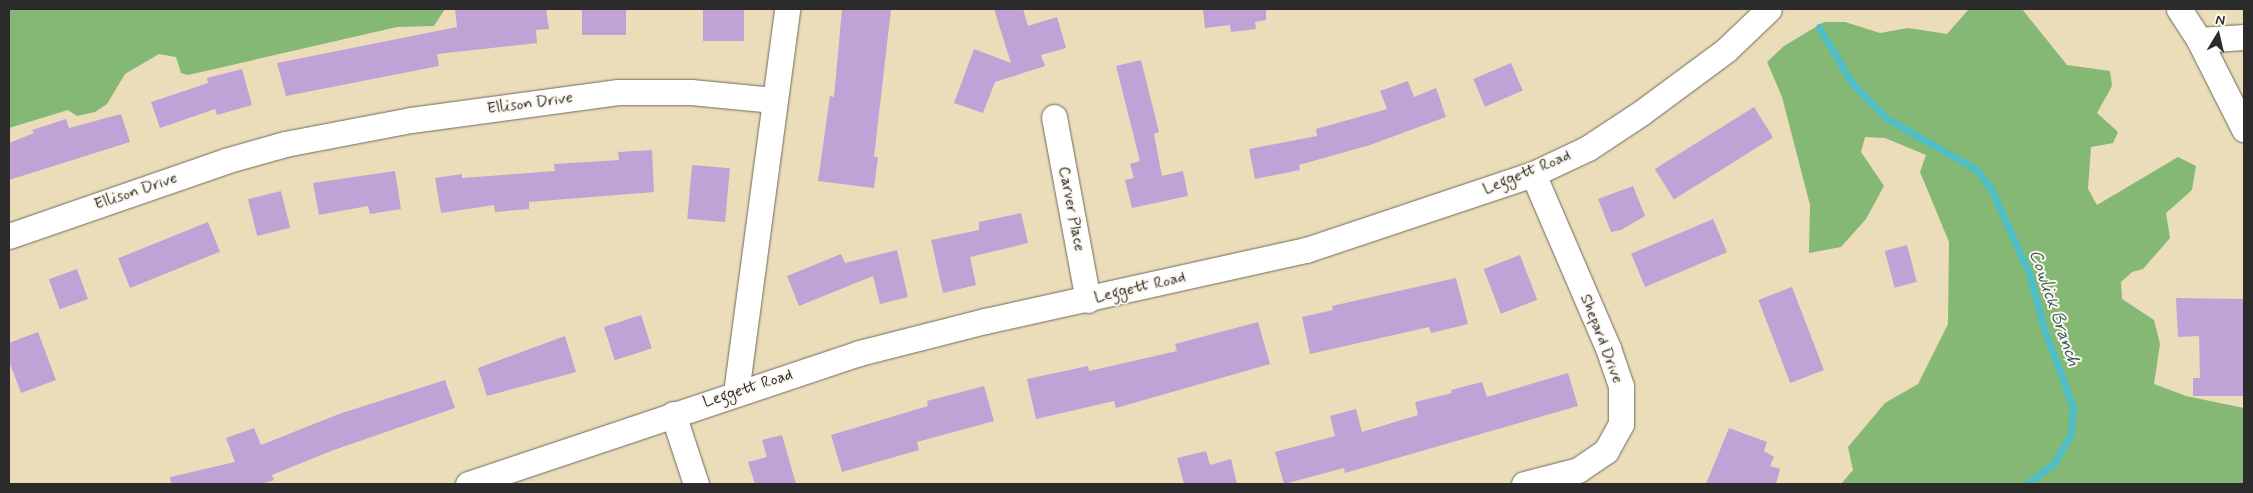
<!DOCTYPE html>
<html>
<head>
<meta charset="utf-8">
<style>
	body { margin:0 }
	#map { position:relative; width:2253px; height:493px; overflow:hidden; background:#ebddb9; font-family:Mynerve,sans-serif }
	div>[style] { position:absolute }
	[style*='--x'] { left:calc(var(--x)*1px); top:calc(var(--y)*1px); width:calc(var(--w)*1px); rotate:calc(var(--a)*1deg) }
	.forest>* { inset:0; background:#84b874 }
	.stream>* { height:7px; margin:-3.5px; padding:0 3.5px; transform-origin:3.5px; border-radius:3.5px; background:#50bec6 }
	.building>* { inset:0; background:#c0a2d6; transform-origin:0 0 }
	.roads { filter:drop-shadow(0 0 1px #6e695d) drop-shadow(0 0 1px #6e695d) }
	.street>* { height:25px; margin:-12.5px; padding:0 12.5px; transform-origin:12.5px; border-radius:12.5px; background:#fff }
	span { translate:-50% -50%; white-space:nowrap; text-align:center; line-height:1.15; -webkit-text-stroke:4px #fbf7ec; paint-order:stroke }
	.street-label { font-size:16px; color:#2b2b2b }
	.water-label { font-size:18px; color:#385e61; font-style:italic }
	.frame { position:absolute; inset:0; border:10px solid #2b2b2b; pointer-events:none }
	.north { position:absolute; left:2193px; top:10px; width:50px; height:50px; -webkit-text-stroke:4px #fbf7ec; paint-order:stroke; rotate:9deg; font-size:14px; font-weight:700; line-height:20px; text-align:center; color:#2b2b2b }
	.north::after { content:''; display:block; margin:auto; width:18px; height:22px; background:#2b2b2b; clip-path:polygon(50% 0,100% 100%,50% 72%,0 100%) }
</style>
</head>
<body>
<div id="map">
	<div class="forest">
		<div style="clip-path:polygon(9px 9px,445px 9px,434px 26px,397px 27px,188px 75px,181px 73px,176px 57px,159px 54px,125px 74px,107px 104px,95px 112px,77px 116px,68px 110px,9px 128px)"></div>
		<div style="clip-path:polygon(1969px 9px,2022px 9px,2067px 65px,2110px 71px,2112px 86px,2097px 113px,2118px 132px,2113px 143px,2091px 147px,2088px 189px,2097px 205px,2178px 157px,2196px 166px,2192px 190px,2166px 213px,2170px 238px,2143px 269px,2132px 272px,2121px 282px,2122px 299px,2154px 320px,2160px 344px,2154px 384px,2186px 396px,2244px 408px,2244px 484px,1841px 484px,1853px 470px,1848px 447px,1885px 403px,1918px 384px,1948px 324px,1949px 242px,1920px 172px,1926px 155px,1885px 138px,1865px 137px,1861px 152px,1884px 186px,1866px 219px,1841px 247px,1809px 253px,1810px 205px,1782px 97px,1767px 62px,1784px 46px,1824px 22px,1845px 22px,1880px 33px,1908px 28px,1947px 34px)"></div>
	</div>
	<div class="stream">
		<div style="--x:1819;--y:27;--w:65;--a:59.5"></div>
		<div style="--x:1852;--y:83;--w:49;--a:45.8"></div>
		<div style="--x:1886;--y:118;--w:105;--a:29.7"></div>
		<div style="--x:1977;--y:170;--w:26;--a:54"></div>
		<div style="--x:1992;--y:191;--w:90;--a:65.7"></div>
		<div style="--x:2029;--y:273;--w:58;--a:75"></div>
		<div style="--x:2044;--y:329;--w:83;--a:69.6"></div>
		<div style="--x:2073;--y:407;--w:27;--a:94"></div>
		<div style="--x:2071;--y:434;--w:34;--a:120"></div>
		<div style="--x:2054;--y:463;--w:34;--a:142"></div>
	</div>
	<div class="building">
		<div style="clip-path:polygon(455px 9px,546px 9px,549px 29px,536px 30px,537px 43px,437px 54px,439px 66px,286px 96px,277px 63px,457px 27px)"></div>
		<div style="left:582px;top:9px;width:44px;height:26px"></div>
		<div style="left:703px;top:9px;width:41px;height:32px"></div>
		<div style="clip-path:polygon(842px 9px,891px 9px,874px 157px,878px 157px,874px 188px,818px 181px,830px 96px,834px 97px)"></div>
		<div style="clip-path:polygon(994px 9px,1023px 9px,1028px 26px,1057px 17px,1066px 48px,1041px 55px,1045px 66px,995px 82px,983px 113px,954px 103px,974px 49px,1011px 63px)"></div>
		<div style="clip-path:polygon(1203px 9px,1266px 9px,1266px 20px,1255px 22px,1256px 29px,1231px 32px,1230px 25px,1205px 28px)"></div>
		<div style="clip-path:polygon(1141px 60px,1159px 132px,1154px 134px,1162px 176px,1183px 171px,1188px 196px,1132px 208px,1125px 180px,1134px 178px,1130px 164px,1140px 161px,1116px 66px)"></div>
		<div style="left:1511px;top:63px;width:30px;height:41px;rotate:67deg"></div>
		<div style="clip-path:polygon(242px 69px,252px 105px,217px 115px,215px 109px,160px 128px,151px 102px,208px 83px,207px 78px)"></div>
		<div style="clip-path:polygon(1408px 81px,1414px 97px,1436px 88px,1446px 117px,1370px 145px,1299px 165px,1300px 170px,1255px 179px,1249px 149px,1317px 136px,1316px 129px,1387px 109px,1380px 91px)"></div>
		<div style="left:1754px;top:107px;width:36px;height:117px;rotate:58deg"></div>
		<div style="clip-path:polygon(121px 114px,130px 142px,9px 180px,9px 143px,34px 133px,32px 130px,66px 119px,69px 128px)"></div>
		<div style="clip-path:polygon(652px 150px,654px 192px,529px 202px,529px 209px,495px 212px,494px 205px,441px 213px,435px 178px,462px 174px,462px 178px,555px 171px,554px 164px,619px 160px,618px 152px)"></div>
		<div style="left:692px;top:165px;width:38px;height:54px;rotate:5deg"></div>
		<div style="clip-path:polygon(395px 171px,401px 209px,370px 214px,368px 206px,319px 215px,313px 183px)"></div>
		<div style="clip-path:polygon(1633px 186px,1645px 216px,1621px 230px,1611px 232px,1598px 199px)"></div>
		<div style="left:281px;top:191px;width:38px;height:34px;rotate:76deg"></div>
		<div style="clip-path:polygon(1021px 213px,1028px 243px,970px 257px,976px 285px,943px 293px,931px 240px,979px 230px,979px 222px)"></div>
		<div style="left:1713px;top:219px;width:36px;height:89px;rotate:67deg"></div>
		<div style="left:208px;top:222px;width:32px;height:97px;rotate:68deg"></div>
		<div style="left:1907px;top:245px;width:38px;height:23px;rotate:75deg"></div>
		<div style="clip-path:polygon(897px 250px,908px 297px,880px 304px,873px 276px,799px 306px,787px 276px,841px 254px,845px 263px)"></div>
		<div style="left:1520px;top:255px;width:48px;height:39px;rotate:69deg"></div>
		<div style="left:77px;top:269px;width:32px;height:30px;rotate:70deg"></div>
		<div style="clip-path:polygon(1456px 278px,1468px 324px,1431px 333px,1429px 327px,1310px 354px,1302px 317px,1333px 310px,1332px 306px)"></div>
		<div style="left:1792px;top:287px;width:89px;height:36px;rotate:69deg"></div>
		<div style="clip-path:polygon(2176px 298px,2244px 299px,2244px 396px,2193px 396px,2193px 378px,2200px 378px,2199px 336px,2178px 337px)"></div>
		<div style="left:641px;top:315px;width:35px;height:39px;rotate:72deg"></div>
		<div style="clip-path:polygon(1258px 322px,1270px 364px,1116px 408px,1114px 401px,1036px 419px,1027px 379px,1088px 366px,1089px 371px,1177px 351px,1175px 344px)"></div>
		<div style="clip-path:polygon(38px 332px,56px 380px,21px 393px,9px 361px,9px 343px)"></div>
		<div style="clip-path:polygon(565px 336px,576px 372px,487px 396px,478px 368px)"></div>
		<div style="clip-path:polygon(1568px 373px,1578px 406px,1345px 473px,1344px 468px,1284px 484px,1275px 452px,1335px 436px,1330px 416px,1356px 409px,1362px 432px,1418px 415px,1415px 402px,1452px 393px,1451px 390px,1482px 382px,1487px 397px)"></div>
		<div style="clip-path:polygon(445px 380px,455px 408px,331px 451px,272px 475px,274px 480px,262px 484px,171px 484px,170px 477px,235px 462px,226px 438px,254px 428px,261px 445px,339px 414px)"></div>
		<div style="clip-path:polygon(984px 386px,994px 421px,917px 442px,919px 450px,842px 472px,831px 435px,928px 406px,927px 401px)"></div>
		<div style="clip-path:polygon(1729px 428px,1767px 442px,1764px 451px,1774px 457px,1770px 466px,1780px 469px,1776px 484px,1706px 484px)"></div>
		<div style="clip-path:polygon(782px 435px,796px 484px,755px 484px,748px 462px,767px 457px,762px 440px)"></div>
		<div style="clip-path:polygon(1206px 451px,1210px 465px,1231px 459px,1237px 484px,1184px 484px,1177px 458px)"></div>
	</div>
	<div class="roads">
		<div class="street">
			<div style="--x:2179;--y:9;--w:37;--a:57"></div>
			<div style="--x:2199;--y:40;--w:100;--a:63.2"></div>
			<div style="--x:2199;--y:40;--w:45;--a:-3.8"></div>
			<div style="--x:1054;--y:117;--w:186;--a:79.5"></div>
			<div style="--x:9;--y:236;--w:229;--a:-19.1"></div>
			<div style="--x:225;--y:161;--w:62;--a:-15.8"></div>
			<div style="--x:285;--y:144;--w:128;--a:-10.8"></div>
			<div style="--x:411;--y:120;--w:209;--a:-7.7"></div>
			<div style="--x:618;--y:92;--w:73;--a:0"></div>
			<div style="--x:691;--y:92;--w:83;--a:5.5"></div>
			<div style="--x:736;--y:393;--w:387;--a:-82.4"></div>
			<div style="--x:673;--y:414;--w:74;--a:71.8"></div>
			<div style="--x:468;--y:484;--w:412;--a:-18.5"></div>
			<div style="--x:859;--y:353;--w:130;--a:-14.3"></div>
			<div style="--x:985;--y:321;--w:329;--a:-12.5"></div>
			<div style="--x:1306;--y:250;--w:239;--a:-18.5"></div>
			<div style="--x:1533;--y:174;--w:61;--a:-25.3"></div>
			<div style="--x:1588;--y:148;--w:64;--a:-33.4"></div>
			<div style="--x:1641;--y:113;--w:106;--a:-36.5"></div>
			<div style="--x:1726;--y:50;--w:59;--a:-43.6"></div>
			<div style="--x:1524;--y:484;--w:56;--a:-14.5"></div>
			<div style="--x:1578;--y:470;--w:34;--a:-34"></div>
			<div style="--x:1606;--y:451;--w:31;--a:-61"></div>
			<div style="--x:1621;--y:424;--w:38;--a:-90"></div>
			<div style="--x:1621;--y:386;--w:40;--a:-108.9"></div>
			<div style="--x:1608;--y:348;--w:189;--a:-113.3"></div>
		</div>
	</div>
	<div class="street-label">
		<span style="left:530px;top:104px;rotate:-8deg">Ellison Drive</span>
		<span style="left:1527px;top:173px;rotate:-22deg">Leggett Road</span>
		<span style="left:136px;top:192px;rotate:-19deg">Ellison Drive</span>
		<span style="left:1071px;top:209px;rotate:79deg">Carver Place</span>
		<span style="left:1140px;top:288px;rotate:-13deg">Leggett Road</span>
		<span style="left:1601px;top:339px;rotate:69deg">Shepard Drive</span>
		<span style="left:748px;top:389px;rotate:-18deg">Leggett Road</span>
	</div>
	<div class="water-label">
		<span style="left:2054px;top:308px;rotate:71deg">Cowlick Branch</span>
	</div>
	<div class="frame"></div>
	<div class="north">N</div>
</div>
</body>
</html>
